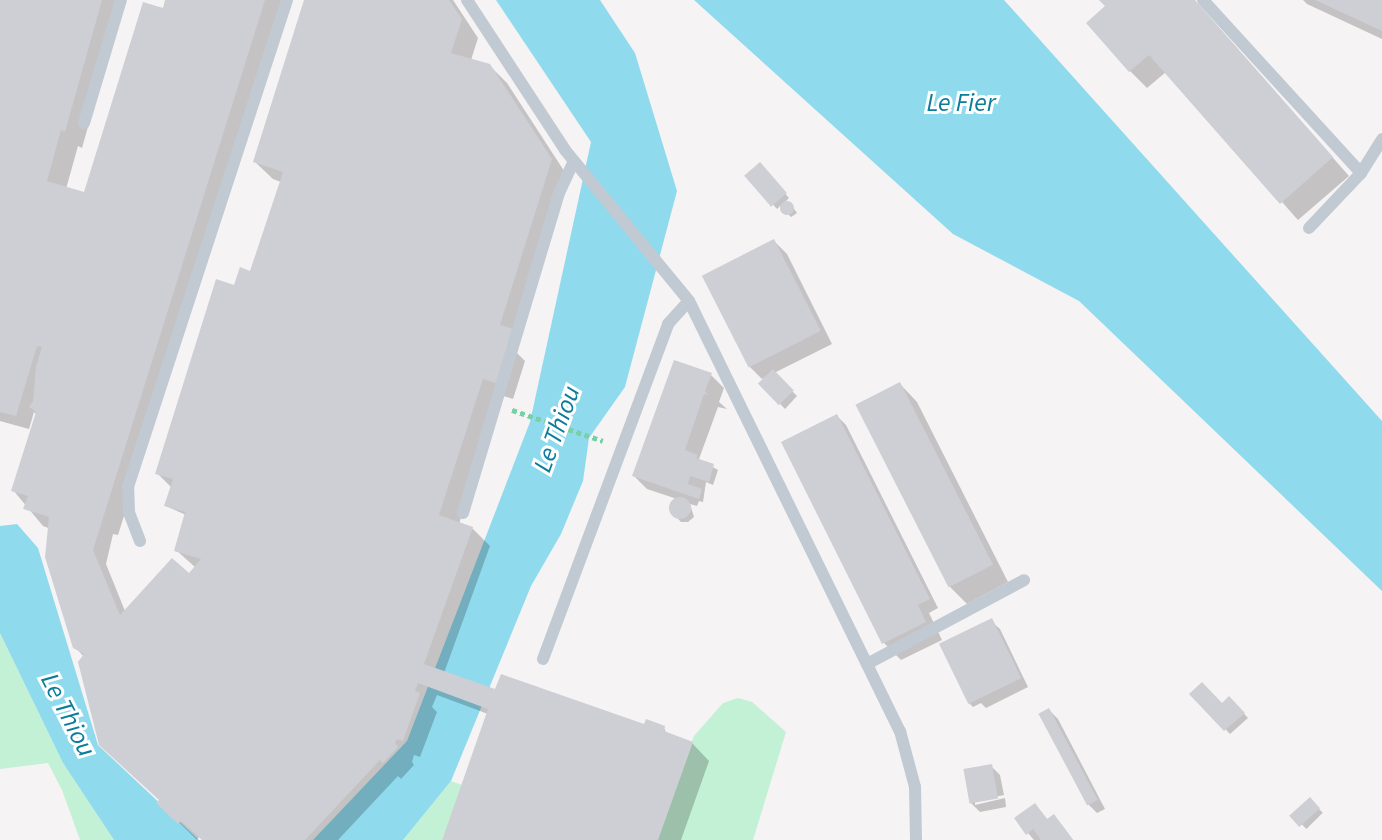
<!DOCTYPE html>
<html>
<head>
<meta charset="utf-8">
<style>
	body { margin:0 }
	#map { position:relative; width:1382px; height:840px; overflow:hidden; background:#f5f3f3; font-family:"Source Sans 3",sans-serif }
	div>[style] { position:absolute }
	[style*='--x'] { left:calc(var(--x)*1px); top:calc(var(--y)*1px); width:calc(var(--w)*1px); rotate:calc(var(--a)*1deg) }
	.green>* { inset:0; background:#c3f1d5 }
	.water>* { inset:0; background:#90daee }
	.shadow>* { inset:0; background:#0003; transform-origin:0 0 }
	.building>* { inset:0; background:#cdcfd5; transform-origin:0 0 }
	.round { border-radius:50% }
	.path>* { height:4.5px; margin-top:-2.25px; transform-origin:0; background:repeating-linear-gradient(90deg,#7ad0a6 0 5px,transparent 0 8.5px) }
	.lane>* { height:12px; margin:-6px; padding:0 6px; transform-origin:6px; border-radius:6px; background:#c1cad2 }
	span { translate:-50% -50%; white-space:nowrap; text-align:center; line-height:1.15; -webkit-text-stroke:6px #fff; paint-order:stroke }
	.water-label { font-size:26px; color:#0c7c9b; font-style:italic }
</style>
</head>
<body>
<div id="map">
	<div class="green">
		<div style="clip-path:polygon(0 633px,63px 763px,114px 840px,80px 840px,62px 790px,48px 763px,0 769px)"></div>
		<div style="clip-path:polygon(738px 698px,752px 702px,786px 732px,753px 840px,658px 840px,694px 736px,723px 703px)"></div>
		<div style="clip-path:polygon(451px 781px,462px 785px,442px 840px,403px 840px)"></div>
	</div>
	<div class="water">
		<div style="clip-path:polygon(496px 0,600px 0,635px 53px,677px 191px,625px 387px,589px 438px,583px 481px,561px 534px,531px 586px,451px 781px,403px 840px,313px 840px,407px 741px,530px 422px,591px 142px)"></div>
		<div style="clip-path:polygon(694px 0,1004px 0,1382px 421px,1382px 591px,1079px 301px,953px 234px)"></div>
		<div style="clip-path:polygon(17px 524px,38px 548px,98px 745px,199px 840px,114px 840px,63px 763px,0 633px,0 526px)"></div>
	</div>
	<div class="shadow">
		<div style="clip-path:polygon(0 0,124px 0,82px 148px,78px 146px,66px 189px,85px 194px,167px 0,287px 0,118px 535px,113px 534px,106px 564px,125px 611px,189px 575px,196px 568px,176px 550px,186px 515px,166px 506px,172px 488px,157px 473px,236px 287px,251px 273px,281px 182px,273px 179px,255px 162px,306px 0,453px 0,478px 38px,471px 60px,489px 65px,507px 83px,568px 177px,514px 350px,525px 361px,513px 399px,500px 395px,459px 524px,473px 529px,490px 546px,444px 673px,485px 687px,651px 729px,664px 728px,667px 735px,692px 743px,709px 761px,681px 840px,444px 840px,488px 714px,437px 695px,432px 707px,437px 712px,420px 757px,414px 755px,412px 762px,414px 765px,401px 779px,398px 776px,338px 840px,203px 840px,199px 837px,197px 840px,159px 803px,161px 801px,84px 657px,75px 647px,51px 529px,43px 526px,13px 490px,37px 415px,34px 412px,29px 429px,0 421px)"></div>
		<div style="clip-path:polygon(1102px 0,1194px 0,1349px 176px,1298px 220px,1166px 72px,1147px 88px,1130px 71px,1107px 6px)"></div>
		<div style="clip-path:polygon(1303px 0,1382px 0,1382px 39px,1307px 4px)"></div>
		<div style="clip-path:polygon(760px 165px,789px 198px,784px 203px,790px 203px,797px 213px,791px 217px,780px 206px,777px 209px,747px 176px)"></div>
		<div style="clip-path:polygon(774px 241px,787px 254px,832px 344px,774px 373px,797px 396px,785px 409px,761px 384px,768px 375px,762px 379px,748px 365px)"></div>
		<div style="clip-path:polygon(711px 375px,724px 388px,719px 402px,727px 409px,718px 407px,699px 459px,718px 470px,713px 485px,706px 482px,703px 502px,699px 501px,697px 506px,690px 504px,694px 517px,688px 522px,681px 522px,671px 511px,677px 499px,647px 489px,634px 476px)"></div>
		<div style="clip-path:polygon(900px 384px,917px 402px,1008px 582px,967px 604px,950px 587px)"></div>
		<div style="clip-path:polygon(837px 416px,846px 425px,938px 608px,929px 613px,942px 640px,901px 660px,884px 643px)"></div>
		<div style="clip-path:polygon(991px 621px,1000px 629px,1028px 687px,986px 708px,981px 703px,973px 707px,969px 703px)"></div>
		<div style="clip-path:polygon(1192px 694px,1222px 705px,1229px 698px,1248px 718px,1230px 734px)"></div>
		<div style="clip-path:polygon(1049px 710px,1058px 719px,1105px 809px,1097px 813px,1088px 804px,1041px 715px)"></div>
		<div style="clip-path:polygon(991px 766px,1000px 775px,1004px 795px,975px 801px,975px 805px,1005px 798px,1006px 807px,980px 812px,971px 803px)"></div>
		<div style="left:1310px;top:800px;width:18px;height:23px;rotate:45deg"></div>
		<div style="clip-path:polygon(1035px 805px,1048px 820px,1062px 825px,1073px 840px,1034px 840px,1028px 833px)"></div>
	</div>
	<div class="building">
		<div style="clip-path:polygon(0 0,102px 0,65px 132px,61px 130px,47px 181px,84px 192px,143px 2px,163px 8px,165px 0,265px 0,93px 550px,120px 615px,172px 558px,189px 573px,201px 559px,174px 551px,185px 512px,164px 506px,173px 479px,155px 474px,216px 279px,234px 285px,240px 267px,250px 271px,283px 172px,253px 162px,304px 0,449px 0,462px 19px,451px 53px,490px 64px,552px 159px,500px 325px,513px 329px,496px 383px,483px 379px,439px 515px,473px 527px,424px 664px,495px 689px,501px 674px,644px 724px,646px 719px,665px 726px,664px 731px,693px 742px,658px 840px,442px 840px,488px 709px,418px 683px,415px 691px,420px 693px,403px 741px,397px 739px,395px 743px,398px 747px,383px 763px,380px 760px,305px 840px,202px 840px,181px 821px,178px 824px,156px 803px,159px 800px,99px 745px,78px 662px,84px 654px,73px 648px,45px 557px,49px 517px,23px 509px,28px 496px,11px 491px,36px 412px,29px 407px,33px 401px,36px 366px,42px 347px,37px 346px,16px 416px,0 412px)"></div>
		<div style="clip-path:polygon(1099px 0,1195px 0,1333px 157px,1280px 204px,1149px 55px,1129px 72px,1086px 23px,1105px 6px)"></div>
		<div style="clip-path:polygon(1315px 0,1382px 0,1382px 31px)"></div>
		<div style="left:760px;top:162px;width:41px;height:21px;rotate:49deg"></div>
		<div class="round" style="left:780px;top:201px;width:14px;height:14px"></div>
		<div style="left:774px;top:239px;width:103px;height:81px;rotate:63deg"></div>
		<div style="clip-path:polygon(674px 360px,712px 373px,705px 391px,708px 395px,704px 394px,685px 450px,698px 455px,696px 458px,714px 464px,709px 482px,690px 476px,688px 484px,702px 489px,699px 499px,632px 476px)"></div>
		<div style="left:773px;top:369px;width:30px;height:21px;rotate:46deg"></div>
		<div style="left:900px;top:382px;width:205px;height:50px;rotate:63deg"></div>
		<div style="clip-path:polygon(837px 414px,930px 599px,918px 605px,926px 622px,882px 644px,781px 442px)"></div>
		<div class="round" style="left:669px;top:497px;width:22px;height:22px"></div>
		<div style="left:992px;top:618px;width:67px;height:59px;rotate:64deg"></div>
		<div style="clip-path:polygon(1202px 682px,1222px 703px,1229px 696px,1245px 713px,1224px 731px,1189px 694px)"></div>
		<div style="left:1049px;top:708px;width:104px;height:12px;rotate:62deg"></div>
		<div style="left:992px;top:764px;width:35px;height:29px;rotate:80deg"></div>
		<div style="left:1310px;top:797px;width:15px;height:28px;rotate:48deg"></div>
		<div style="clip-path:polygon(1035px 803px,1047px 819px,1054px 814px,1073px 840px,1041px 840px,1033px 829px,1026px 835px,1014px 818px)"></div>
	</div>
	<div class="path">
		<div style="--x:512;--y:410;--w:96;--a:18.8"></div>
	</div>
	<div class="lane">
		<div style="--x:467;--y:0;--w:179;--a:56.8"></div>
		<div style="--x:565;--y:150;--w:195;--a:50.6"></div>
		<div style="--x:689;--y:301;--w:479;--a:63.9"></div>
		<div style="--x:900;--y:731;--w:58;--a:75"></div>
		<div style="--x:915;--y:787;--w:53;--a:88.9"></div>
		<div style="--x:1203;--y:0;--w:234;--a:47.6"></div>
		<div style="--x:84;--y:123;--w:128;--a:-73.3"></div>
		<div style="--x:1309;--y:228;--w:76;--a:-46.6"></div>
		<div style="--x:1361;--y:173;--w:40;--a:-58"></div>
		<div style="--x:463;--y:513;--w:334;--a:-73.3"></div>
		<div style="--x:559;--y:193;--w:35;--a:-65"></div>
		<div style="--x:140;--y:541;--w:31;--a:-111"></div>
		<div style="--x:129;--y:512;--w:25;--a:-92"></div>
		<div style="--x:128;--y:487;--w:512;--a:-71.92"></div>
		<div style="--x:543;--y:659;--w:358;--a:-69.5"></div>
		<div style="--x:668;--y:324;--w:31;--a:-48"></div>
		<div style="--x:867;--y:664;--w:178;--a:-28.1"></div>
	</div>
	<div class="water-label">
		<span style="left:961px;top:103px">Le Fier</span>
		<span style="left:557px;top:429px;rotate:-70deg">Le Thiou</span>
		<span style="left:68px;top:715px;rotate:63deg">Le Thiou</span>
	</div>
</div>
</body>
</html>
